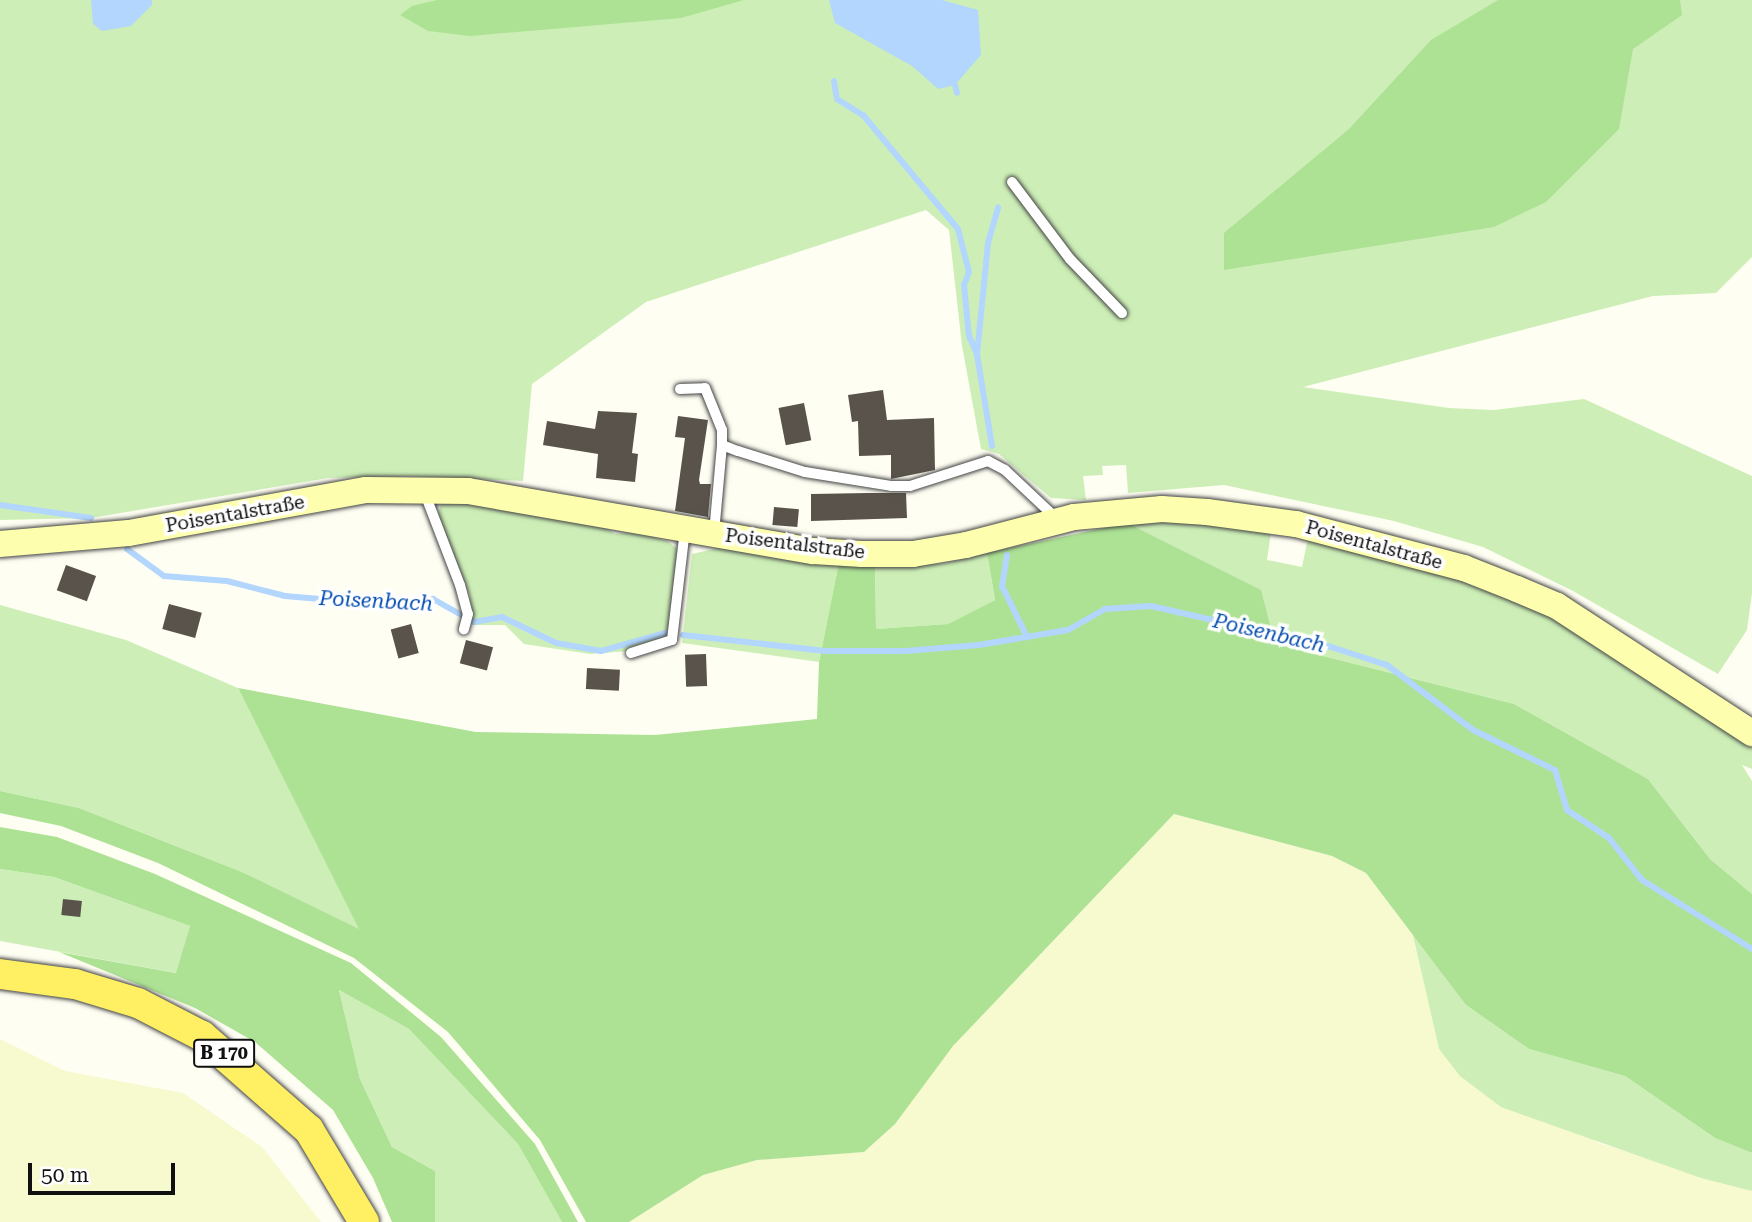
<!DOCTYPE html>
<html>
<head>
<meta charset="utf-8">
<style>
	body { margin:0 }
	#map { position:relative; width:1752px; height:1222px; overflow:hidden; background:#fffef3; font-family:"Roboto Serif",serif }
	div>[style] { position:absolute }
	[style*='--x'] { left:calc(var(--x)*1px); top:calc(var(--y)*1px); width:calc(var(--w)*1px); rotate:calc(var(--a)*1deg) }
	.farmland>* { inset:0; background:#f7f9cf }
	.green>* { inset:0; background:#cdefb7 }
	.forest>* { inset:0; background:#ade295 }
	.water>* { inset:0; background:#b2d6fd }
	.stream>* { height:6px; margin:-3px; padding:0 3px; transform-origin:3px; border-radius:3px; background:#b2d6fd }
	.building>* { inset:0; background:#5a534b; transform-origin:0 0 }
	.roads { filter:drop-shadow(0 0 2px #434343) drop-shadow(0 0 2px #434343) }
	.lane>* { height:10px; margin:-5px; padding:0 5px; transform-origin:5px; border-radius:5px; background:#fff }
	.secondary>* { height:26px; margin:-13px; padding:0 13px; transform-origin:13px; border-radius:13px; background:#fdffae }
	.primary>* { height:30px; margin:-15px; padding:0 15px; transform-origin:15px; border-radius:15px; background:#ffef63 }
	span { translate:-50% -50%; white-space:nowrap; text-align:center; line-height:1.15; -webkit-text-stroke:7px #fff; paint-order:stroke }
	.shield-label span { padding:2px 5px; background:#fff; border:2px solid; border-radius:5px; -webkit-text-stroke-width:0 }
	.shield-label { font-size:18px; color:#101010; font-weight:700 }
	.street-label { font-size:19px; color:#101010 }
	.water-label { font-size:21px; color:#0a51b2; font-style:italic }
	.scale { position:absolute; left:28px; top:1163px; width:147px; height:32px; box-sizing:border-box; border:4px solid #101010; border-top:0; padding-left:9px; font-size:21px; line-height:24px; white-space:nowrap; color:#101010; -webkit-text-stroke:5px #fff; paint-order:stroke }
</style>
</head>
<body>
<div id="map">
	<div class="farmland">
		<div style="clip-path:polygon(1174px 814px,1332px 856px,1366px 873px,1412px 931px,1439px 1049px,1599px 1143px,1752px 1191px,1752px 1222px,629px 1222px,703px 1175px,757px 1160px,864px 1152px,953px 1046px)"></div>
		<div style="clip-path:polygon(0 1039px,65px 1071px,183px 1093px,262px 1147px,321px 1222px,0 1222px)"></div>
	</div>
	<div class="green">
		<div style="clip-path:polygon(0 0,1752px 0,1752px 257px,1716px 293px,1653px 296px,1303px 387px,1449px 408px,1494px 410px,1584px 399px,1752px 476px,1752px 593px,1747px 630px,1718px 674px,1573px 591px,1483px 547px,1394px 521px,1224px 485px,1128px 493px,1126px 465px,1102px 466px,1103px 475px,1083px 476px,1086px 500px,1051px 498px,999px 454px,981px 449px,962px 346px,949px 230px,926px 210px,646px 302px,532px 384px,523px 481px,408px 476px,328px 478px,91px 518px,0 520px)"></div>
		<div style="clip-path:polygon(463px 502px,597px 522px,615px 534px,635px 532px,667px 541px,678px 549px,671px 630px,665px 630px,664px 639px,629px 651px,590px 654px,524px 644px,505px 625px,473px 625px,470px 596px,438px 515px,441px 503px)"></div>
		<div style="clip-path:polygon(1186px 520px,1271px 532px,1267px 560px,1302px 567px,1308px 538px,1425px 567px,1555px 618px,1617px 656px,1752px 746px,1752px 769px,1742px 765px,1752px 781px,1752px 894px,1710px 859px,1648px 779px,1514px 704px,1275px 644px,1127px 523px)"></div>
		<div style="clip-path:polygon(718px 548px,839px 562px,819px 662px,682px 643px,692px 554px)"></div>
		<div style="clip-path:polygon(987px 553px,995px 600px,948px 624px,876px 629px,875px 566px,942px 564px)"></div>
		<div style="clip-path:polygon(0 605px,126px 640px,238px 688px,360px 930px,242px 872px,79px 808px,0 791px)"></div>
		<div style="clip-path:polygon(0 869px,54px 877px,190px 926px,177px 973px,0 941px)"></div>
		<div style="clip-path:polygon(1412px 931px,1466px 1005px,1529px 1049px,1625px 1076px,1715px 1138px,1752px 1153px,1752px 1191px,1701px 1178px,1501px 1107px,1460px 1076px,1439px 1049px)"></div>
		<div style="clip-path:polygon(339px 990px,409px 1029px,518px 1144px,562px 1222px,435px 1222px,435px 1171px,392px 1147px,360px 1079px)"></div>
	</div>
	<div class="forest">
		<div style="clip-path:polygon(437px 0,744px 0,681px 18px,470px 36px,428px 31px,400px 15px,412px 6px)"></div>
		<div style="clip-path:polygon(1498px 0,1680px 0,1682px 15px,1633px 49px,1619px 129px,1546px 202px,1494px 227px,1224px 270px,1224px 233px,1349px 129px,1431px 40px)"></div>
		<div style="clip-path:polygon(1127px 523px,1261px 590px,1275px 644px,1514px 704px,1648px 779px,1710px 859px,1752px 894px,1752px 1153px,1715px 1138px,1625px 1076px,1529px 1049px,1466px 1005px,1366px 873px,1332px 856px,1174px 814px,953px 1046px,895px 1124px,864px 1152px,757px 1160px,703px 1175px,629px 1222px,586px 1222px,540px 1140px,448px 1032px,354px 958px,158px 863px,61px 826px,0 813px,0 791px,79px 808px,242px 872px,359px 929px,238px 688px,476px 732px,655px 735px,817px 719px,819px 662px,839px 562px,875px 566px,876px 629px,948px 624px,995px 600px,987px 553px)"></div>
		<div style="clip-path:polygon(0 827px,57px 837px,155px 874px,351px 963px,441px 1037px,535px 1144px,578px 1222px,562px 1222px,518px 1144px,409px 1029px,339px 990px,360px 1079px,392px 1147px,435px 1171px,435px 1222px,392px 1222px,373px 1178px,333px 1110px,255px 1042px,195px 1008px,59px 952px,176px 973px,190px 926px,54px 877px,0 869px)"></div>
	</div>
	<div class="water">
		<div style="clip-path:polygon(91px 0,152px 0,152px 5px,131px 26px,102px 31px,93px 24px)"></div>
		<div style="clip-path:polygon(829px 0,942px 0,978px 10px,981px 55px,955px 85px,938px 89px,912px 66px,835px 23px)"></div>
	</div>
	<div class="stream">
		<div style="--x:834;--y:81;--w:18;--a:81"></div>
		<div style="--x:837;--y:99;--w:31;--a:32"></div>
		<div style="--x:863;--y:115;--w:148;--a:50.2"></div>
		<div style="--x:958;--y:229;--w:44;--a:75.7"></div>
		<div style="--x:969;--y:272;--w:14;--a:111"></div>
		<div style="--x:964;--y:285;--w:51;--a:84.4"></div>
		<div style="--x:969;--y:336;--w:20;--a:66"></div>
		<div style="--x:955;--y:85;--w:8;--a:76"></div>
		<div style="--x:992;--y:446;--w:93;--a:-99.3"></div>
		<div style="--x:977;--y:354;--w:112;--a:-84.3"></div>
		<div style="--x:988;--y:243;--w:37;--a:-74"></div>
		<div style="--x:0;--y:505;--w:92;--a:8.1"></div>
		<div style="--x:127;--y:549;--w:46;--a:36.1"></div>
		<div style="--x:164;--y:576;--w:63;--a:4.5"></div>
		<div style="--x:227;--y:581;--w:60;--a:14.5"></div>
		<div style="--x:285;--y:596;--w:128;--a:4.9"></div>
		<div style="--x:413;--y:607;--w:22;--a:-22"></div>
		<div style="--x:433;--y:599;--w:47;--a:29.3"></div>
		<div style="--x:474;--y:622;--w:28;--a:-10"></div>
		<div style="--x:502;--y:617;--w:60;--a:25.7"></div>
		<div style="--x:556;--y:643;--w:46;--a:10.1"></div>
		<div style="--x:601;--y:651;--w:66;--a:-15.7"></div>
		<div style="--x:1007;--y:555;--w:31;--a:99"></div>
		<div style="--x:1002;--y:586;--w:57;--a:63.9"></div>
		<div style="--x:683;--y:635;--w:143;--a:6.4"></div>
		<div style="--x:825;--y:651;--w:80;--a:0"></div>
		<div style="--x:905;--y:651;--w:74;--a:-4.6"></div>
		<div style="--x:979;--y:645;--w:90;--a:-9.6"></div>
		<div style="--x:1068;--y:630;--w:43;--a:-29.6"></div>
		<div style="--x:1105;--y:609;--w:46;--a:-3.7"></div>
		<div style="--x:1151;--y:606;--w:185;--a:12.8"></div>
		<div style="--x:1331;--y:647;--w:59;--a:17.8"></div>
		<div style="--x:1387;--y:665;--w:108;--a:37.1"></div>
		<div style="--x:1473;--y:730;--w:91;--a:26"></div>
		<div style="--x:1555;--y:770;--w:42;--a:73.3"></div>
		<div style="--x:1567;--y:810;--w:50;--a:33.7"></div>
		<div style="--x:1609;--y:838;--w:53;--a:51.8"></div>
		<div style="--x:1642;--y:880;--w:130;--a:32.1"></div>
	</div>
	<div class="building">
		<div style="clip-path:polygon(883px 390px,887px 420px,934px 418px,935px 470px,891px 479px,891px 455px,859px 456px,858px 421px,852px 422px,848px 395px)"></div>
		<div style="left:804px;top:403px;width:38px;height:26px;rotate:79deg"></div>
		<div style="clip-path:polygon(598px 411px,637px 413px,632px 453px,638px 454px,635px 482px,596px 478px,598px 454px,543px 445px,547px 421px,595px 429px)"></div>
		<div style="clip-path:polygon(678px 416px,708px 420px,699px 480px,700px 484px,711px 484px,708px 517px,675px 511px,685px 438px,675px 437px)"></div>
		<div style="clip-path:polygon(868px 493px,906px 493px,907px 518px,811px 521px,811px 494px)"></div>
		<div style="left:774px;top:507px;width:25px;height:18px;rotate:5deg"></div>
		<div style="left:66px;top:565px;width:32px;height:27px;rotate:20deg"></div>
		<div style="left:169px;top:604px;width:34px;height:26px;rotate:15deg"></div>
		<div style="left:411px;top:624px;width:30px;height:21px;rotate:75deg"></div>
		<div style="left:466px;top:640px;width:28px;height:24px;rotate:15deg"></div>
		<div style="left:706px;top:654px;width:32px;height:21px;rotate:88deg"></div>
		<div style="left:587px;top:668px;width:33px;height:21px;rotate:3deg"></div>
		<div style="left:63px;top:899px;width:19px;height:16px;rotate:6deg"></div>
	</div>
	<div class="roads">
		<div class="lane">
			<div style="--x:1012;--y:182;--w:96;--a:53"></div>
			<div style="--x:1070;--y:259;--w:75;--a:46.1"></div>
			<div style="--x:680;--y:389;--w:25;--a:-2"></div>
			<div style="--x:705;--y:388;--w:45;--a:68"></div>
			<div style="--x:722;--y:430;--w:15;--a:90"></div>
			<div style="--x:722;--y:445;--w:17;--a:21"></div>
			<div style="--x:738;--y:451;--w:70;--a:17.4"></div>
			<div style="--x:805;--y:472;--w:87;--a:9.2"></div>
			<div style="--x:891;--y:486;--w:19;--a:0"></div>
			<div style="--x:910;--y:486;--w:82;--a:-17.8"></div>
			<div style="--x:988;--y:461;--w:19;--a:28"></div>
			<div style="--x:1005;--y:470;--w:70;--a:43.3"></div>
			<div style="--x:425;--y:494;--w:97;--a:69"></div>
			<div style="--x:460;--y:585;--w:30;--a:75"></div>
			<div style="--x:468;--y:614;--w:16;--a:105"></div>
			<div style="--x:714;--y:533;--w:88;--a:-84.8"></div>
			<div style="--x:631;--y:653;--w:43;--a:-17.6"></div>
			<div style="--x:672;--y:640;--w:112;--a:-83.3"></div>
		</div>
		<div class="secondary">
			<div style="--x:0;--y:544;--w:129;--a:-4.9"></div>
			<div style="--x:129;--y:533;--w:241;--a:-10.3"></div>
			<div style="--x:366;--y:490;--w:102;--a:0.6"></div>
			<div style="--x:468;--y:491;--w:350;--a:9.9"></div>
			<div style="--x:813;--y:551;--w:49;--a:3.5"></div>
			<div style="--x:862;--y:554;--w:51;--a:0"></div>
			<div style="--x:913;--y:554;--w:54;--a:-9.6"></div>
			<div style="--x:966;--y:545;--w:112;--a:-14.5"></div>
			<div style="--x:1074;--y:517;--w:88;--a:-5.2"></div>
			<div style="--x:1162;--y:509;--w:45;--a:3.8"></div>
			<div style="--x:1207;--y:512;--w:90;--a:7.7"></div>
			<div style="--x:1296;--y:524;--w:174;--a:14.7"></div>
			<div style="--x:1464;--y:568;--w:57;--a:21.6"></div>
			<div style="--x:1517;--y:589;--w:43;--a:23"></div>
			<div style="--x:1557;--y:606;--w:233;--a:33.1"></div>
		</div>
		<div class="primary">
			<div style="--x:0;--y:974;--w:76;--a:7.6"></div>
			<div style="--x:75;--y:984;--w:66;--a:16.8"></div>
			<div style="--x:138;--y:1003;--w:72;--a:27.3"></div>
			<div style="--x:202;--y:1036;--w:142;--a:41.3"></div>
			<div style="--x:309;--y:1130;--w:107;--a:59.1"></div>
		</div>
	</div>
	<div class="shield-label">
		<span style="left:224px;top:1053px">B 170</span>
	</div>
	<div class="street-label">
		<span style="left:235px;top:514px;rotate:-10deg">Poisentalstraße</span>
		<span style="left:795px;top:544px;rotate:7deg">Poisentalstraße</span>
		<span style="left:1374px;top:545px;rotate:15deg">Poisentalstraße</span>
	</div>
	<div class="water-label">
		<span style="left:376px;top:601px;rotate:3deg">Poisenbach</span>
		<span style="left:1269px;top:633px;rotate:13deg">Poisenbach</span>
	</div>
	<div class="scale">50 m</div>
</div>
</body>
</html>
